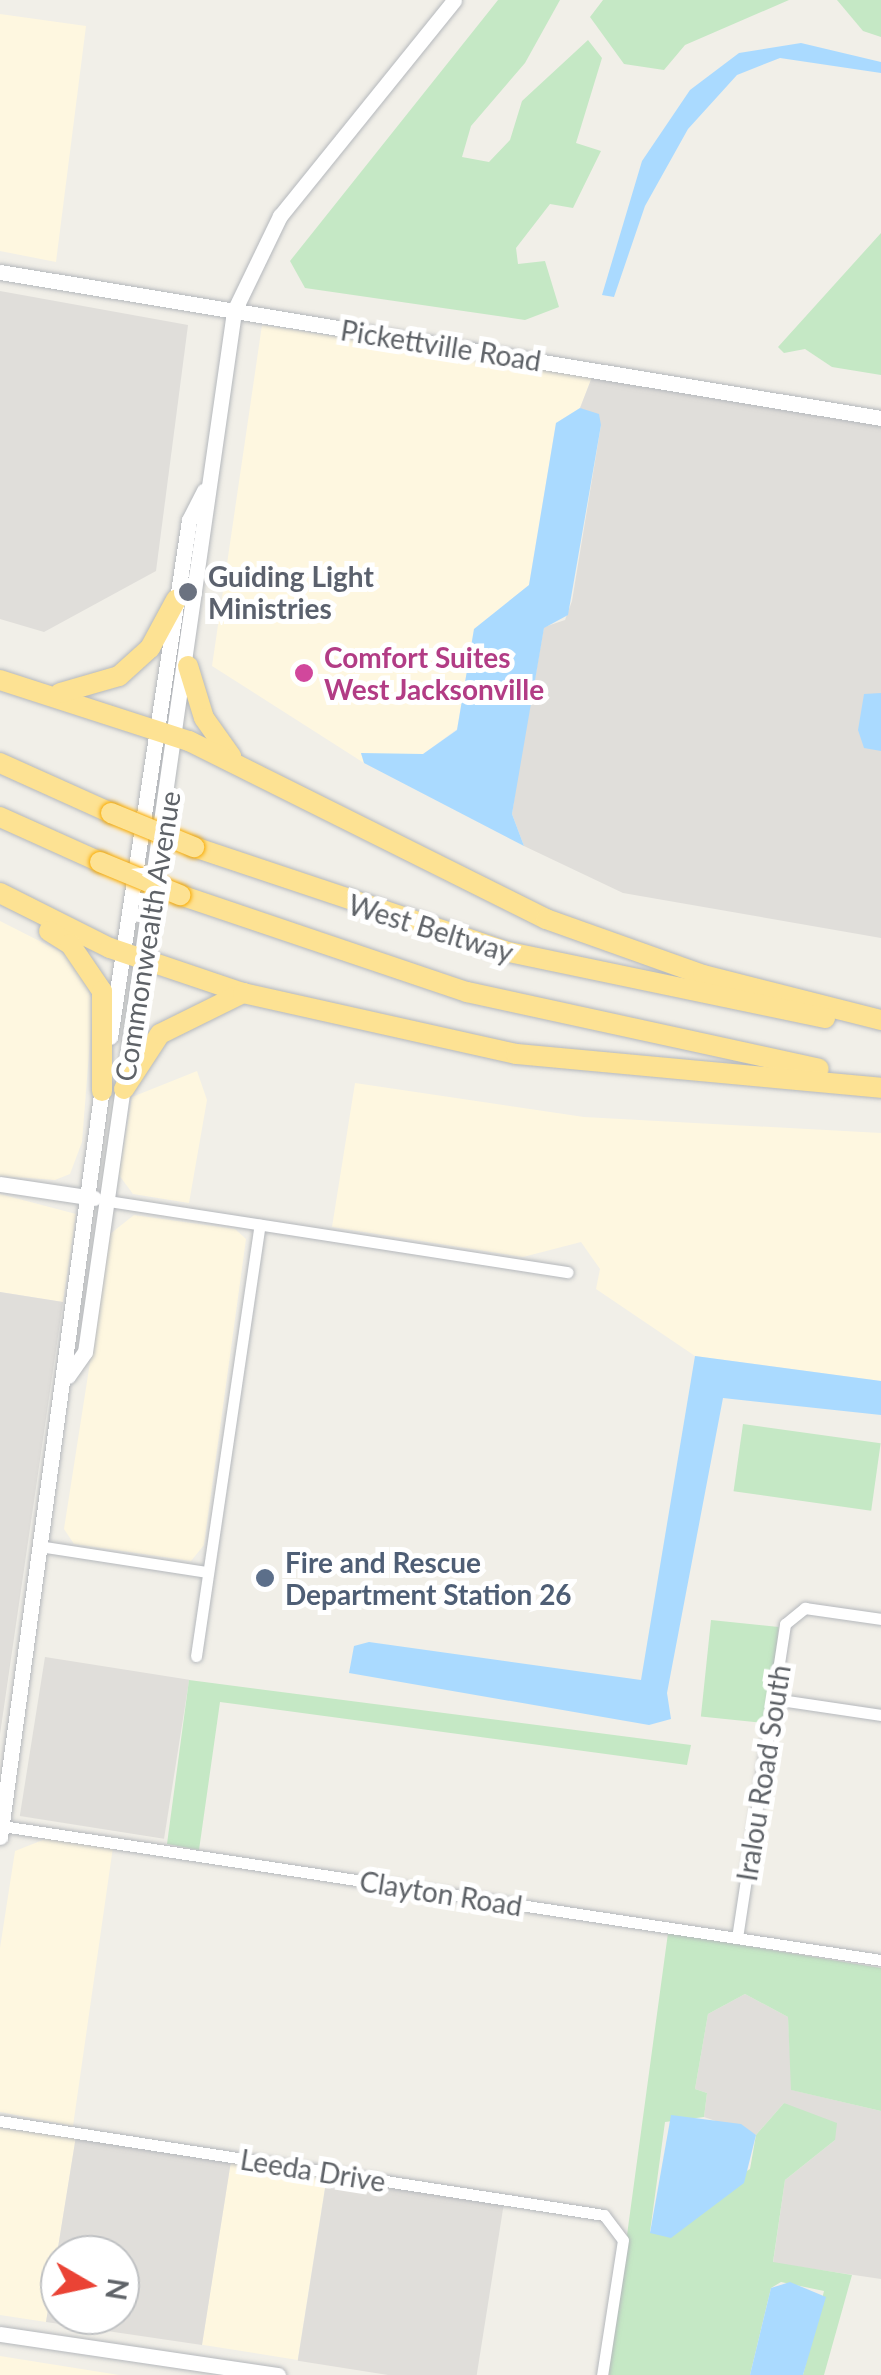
<!DOCTYPE html>
<html>
<head>
<meta charset="utf-8">
<style>
	body { margin:0 }
	#map { position:relative; width:881px; height:2375px; overflow:hidden; background:#f1efe8; font-family:Lato,sans-serif }
	div>[style] { position:absolute }
	[style*='--x'] { left:calc(var(--x)*1px); top:calc(var(--y)*1px); width:calc(var(--w)*1px); rotate:calc(var(--a)*1deg) }
	.commercial>* { inset:0; background:#fef7e0; transform-origin:0 0 }
	.industrial>* { inset:0; background:#e0deda; transform-origin:0 0 }
	.green>* { inset:0; background:#c5e8c5; transform-origin:0 0 }
	.water>* { inset:0; background:#aadaff }
	.roads { filter:drop-shadow(0 0 2px #b5b8bc) drop-shadow(0 0 2px #b5b8bc) }
	.street>* { height:11px; margin:-5.5px; padding:0 5.5px; transform-origin:5.5px; border-radius:5.5px; background:#fff }
	.secondary>* { height:15px; margin:-7.5px; padding:0 7.5px; transform-origin:7.5px; border-radius:7.5px; background:#fff }
	.highway>* { height:20px; margin:-10px; padding:0 10px; transform-origin:10px; border-radius:10px; background:#fde293 }
	.bridges { filter:drop-shadow(0 0 2px #f9ab00) drop-shadow(0 0 2px #f9ab00) }
	.highway-bridge>* { height:20px; margin:-10px; padding:0 10px; transform-origin:10px; border-radius:10px; background:#fde293 }
	.dots>* { width:28px; height:28px; translate:-50% -50%; box-sizing:border-box; border:5px solid #fff; border-radius:50% }
	span { translate:-50% -50%; white-space:nowrap; text-align:center; line-height:1.15; -webkit-text-stroke:10px #fff; paint-order:stroke }
	.street-label { font-size:28px; color:#5f6368 }
	.worship-label { font-size:28px; color:#5b616d; font-weight:700 }
	.left { translate:0 -50%; text-align:left }
	.hotel-label { font-size:28px; color:#b23c85; font-weight:700 }
	.service-label { font-size:28px; color:#4e5e75; font-weight:700 }
	.north { position:absolute; left:40px; top:2235px; width:100px; height:100px; box-sizing:border-box; background:#fff; border:2px solid #bfc1c3; border-radius:50%; rotate:99deg; font-size:28px; font-weight:700; line-height:40px; text-align:center; color:#5f6368 }
	.north::after { content:''; display:block; margin:auto; width:35px; height:45px; background:#ea4335; clip-path:polygon(50% 0,100% 100%,50% 72%,0 100%) }
</style>
</head>
<body>
<div id="map">
	<div class="commercial">
		<div style="clip-path:polygon(0 14px,86px 26px,56px 262px,0 251px)"></div>
		<div style="clip-path:polygon(262px 325px,592px 377px,580px 408px,556px 423px,529px 585px,474px 629px,457px 729px,423px 754px,361px 754px,364px 763px,212px 666px)"></div>
		<div style="clip-path:polygon(0 921px,75px 959px,93px 1003px,82px 1142px,70px 1174px,55px 1180px,0 1176px)"></div>
		<div style="clip-path:polygon(197px 1071px,207px 1100px,189px 1203px,133px 1194px,119px 1175px,132px 1097px)"></div>
		<div style="clip-path:polygon(355px 1083px,584px 1117px,881px 1133px,881px 1381px,695px 1356px,596px 1289px,600px 1269px,581px 1242px,523px 1257px,332px 1227px)"></div>
		<div style="clip-path:polygon(0 1194px,76px 1214px,63px 1302px,0 1292px)"></div>
		<div style="clip-path:polygon(134px 1215px,235px 1229px,246px 1239px,204px 1545px,191px 1561px,74px 1544px,64px 1529px,110px 1234px)"></div>
		<div style="clip-path:polygon(48px 1838px,113px 1847px,73px 2126px,0 2112px,0 1948px,15px 1851px)"></div>
		<div style="clip-path:polygon(0 2129px,76px 2136px,46px 2322px,0 2315px)"></div>
		<div style="left:231px;top:2161px;width:97px;height:186px;rotate:9deg"></div>
		<div style="clip-path:polygon(0 2356px,119px 2375px,0 2375px)"></div>
	</div>
	<div class="industrial">
		<div style="clip-path:polygon(0 291px,188px 325px,156px 571px,44px 632px,0 619px)"></div>
		<div style="clip-path:polygon(592px 377px,881px 426px,881px 938px,623px 893px,524px 846px,512px 814px,517px 779px,544px 627px,565px 620px,572px 601px,601px 425px,580px 408px)"></div>
		<div style="clip-path:polygon(0 1292px,63px 1302px,0 1734px)"></div>
		<div style="left:45px;top:1657px;width:146px;height:161px;rotate:9deg"></div>
		<div style="clip-path:polygon(745px 1994px,788px 2017px,792px 2090px,881px 2111px,881px 2279px,773px 2263px,785px 2180px,835px 2140px,784px 2103px,756px 2135px,704px 2117px,707px 2093px,695px 2089px,708px 2014px)"></div>
		<div style="clip-path:polygon(evenodd,76px 2136px,231px 2161px,202px 2345px,46px 2322px,76px 2136px,60px 2255px,120px 2255px,120px 2315px,60px 2315px,60px 2255px)"></div>
		<div style="left:327px;top:2176px;width:179px;height:187px;rotate:9deg"></div>
	</div>
	<div class="green">
		<div style="clip-path:polygon(498px 0,560px 0,525px 63px,471px 126px,462px 157px,489px 162px,510px 140px,522px 101px,588px 40px,602px 58px,576px 143px,601px 151px,573px 208px,550px 204px,516px 248px,518px 264px,545px 261px,559px 307px,525px 320px,305px 288px,290px 261px)"></div>
		<div style="clip-path:polygon(603px 0,789px 0,685px 45px,664px 70px,624px 64px,590px 17px)"></div>
		<div style="clip-path:polygon(837px 0,881px 0,881px 37px,863px 31px)"></div>
		<div style="clip-path:polygon(881px 233px,881px 375px,832px 367px,805px 349px,784px 353px,778px 347px)"></div>
		<div style="left:743px;top:1424px;width:139px;height:68px;rotate:8deg"></div>
		<div style="left:711px;top:1620px;width:68px;height:97px;rotate:6deg"></div>
		<div style="clip-path:polygon(189px 1680px,691px 1745px,687px 1765px,220px 1702px,199px 1850px,167px 1844px)"></div>
		<div style="clip-path:polygon(668px 1933px,881px 1968px,881px 2111px,791px 2090px,788px 2017px,745px 1994px,708px 2014px,695px 2089px,707px 2093px,704px 2117px,665px 2122px,650px 2232px,750px 2169px,756px 2135px,784px 2103px,837px 2123px,835px 2140px,785px 2180px,773px 2262px,852px 2275px,824px 2375px,803px 2375px,824px 2291px,781px 2282px,771px 2288px,750px 2375px,608px 2375px)"></div>
	</div>
	<div class="water">
		<div style="clip-path:polygon(801px 43px,881px 62px,881px 73px,780px 58px,737px 75px,688px 129px,645px 206px,614px 297px,602px 295px,642px 161px,690px 90px,739px 53px)"></div>
		<div style="clip-path:polygon(580px 408px,599px 414px,601px 425px,568px 615px,544px 628px,512px 814px,524px 846px,364px 763px,361px 753px,423px 754px,457px 730px,474px 629px,529px 585px,556px 423px)"></div>
		<div style="clip-path:polygon(881px 693px,881px 751px,864px 748px,858px 730px,864px 694px)"></div>
		<div style="clip-path:polygon(695px 1356px,881px 1381px,881px 1415px,723px 1398px,667px 1693px,671px 1719px,649px 1725px,349px 1673px,354px 1646px,369px 1642px,641px 1680px)"></div>
		<div style="clip-path:polygon(671px 2115px,741px 2124px,756px 2135px,744px 2183px,671px 2238px,650px 2233px)"></div>
		<div style="clip-path:polygon(790px 2282px,826px 2297px,803px 2375px,750px 2375px,771px 2288px)"></div>
	</div>
	<div class="roads">
		<div class="street">
			<div style="--x:108;--y:1201;--w:465;--a:8.8"></div>
			<div style="--x:45;--y:1547;--w:164;--a:8.8"></div>
			<div style="--x:196;--y:1656;--w:436;--a:-81.6"></div>
			<div style="--x:774;--y:1699;--w:108;--a:8.5"></div>
			<div style="--x:2;--y:1826;--w:889;--a:8.67"></div>
			<div style="--x:737;--y:1938;--w:318;--a:-81.3"></div>
			<div style="--x:785;--y:1624;--w:26;--a:-39"></div>
			<div style="--x:805;--y:1608;--w:77;--a:8.2"></div>
			<div style="--x:0;--y:2121;--w:611;--a:8.85"></div>
			<div style="--x:604;--y:2215;--w:31;--a:53"></div>
			<div style="--x:623;--y:2240;--w:137;--a:98.8"></div>
		</div>
		<div class="secondary">
			<div style="--x:0;--y:272;--w:893;--a:9.41"></div>
			<div style="--x:110;--y:1037;--w:523;--a:-81.31"></div>
			<div style="--x:189;--y:520;--w:33;--a:-63"></div>
			<div style="--x:0;--y:1184;--w:95;--a:8.5"></div>
			<div style="--x:68;--y:1376;--w:29;--a:-55"></div>
			<div style="--x:85;--y:1352;--w:1052;--a:-81.85"></div>
			<div style="--x:234;--y:311;--w:106;--a:-64.2"></div>
			<div style="--x:280;--y:216;--w:277;--a:-51.1"></div>
			<div style="--x:0;--y:1837;--w:764;--a:-82.25"></div>
			<div style="--x:0;--y:2334;--w:281;--a:8.4"></div>
		</div>
		<div class="highway">
			<div style="--x:188;--y:666;--w:54;--a:72.9"></div>
			<div style="--x:204;--y:718;--w:47;--a:54.6"></div>
			<div style="--x:0;--y:680;--w:199;--a:17.9"></div>
			<div style="--x:189;--y:741;--w:399;--a:26.5"></div>
			<div style="--x:546;--y:919;--w:167;--a:19.6"></div>
			<div style="--x:703;--y:975;--w:184;--a:14.2"></div>
			<div style="--x:60;--y:693;--w:61;--a:-16.1"></div>
			<div style="--x:119;--y:676;--w:42;--a:-42.1"></div>
			<div style="--x:150;--y:648;--w:55;--a:-61.6"></div>
			<div style="--x:0;--y:763;--w:122;--a:24.2"></div>
			<div style="--x:0;--y:817;--w:110;--a:24.2"></div>
			<div style="--x:194;--y:847;--w:327;--a:18.5"></div>
			<div style="--x:504;--y:951;--w:328;--a:11.8"></div>
			<div style="--x:0;--y:893;--w:123;--a:26.6"></div>
			<div style="--x:110;--y:948;--w:140;--a:18.7"></div>
			<div style="--x:180;--y:895;--w:303;--a:18.7"></div>
			<div style="--x:467;--y:992;--w:360;--a:12.3"></div>
			<div style="--x:49;--y:931;--w:25;--a:32"></div>
			<div style="--x:70;--y:944;--w:57;--a:55.8"></div>
			<div style="--x:102;--y:991;--w:100;--a:90"></div>
			<div style="--x:124;--y:1089;--w:66;--a:-56.8"></div>
			<div style="--x:160;--y:1034;--w:93;--a:-26.3"></div>
			<div style="--x:243;--y:993;--w:280;--a:12.6"></div>
			<div style="--x:516;--y:1054;--w:367;--a:5.3"></div>
		</div>
	</div>
	<div class="bridges">
		<div class="highway-bridge">
			<div style="--x:111;--y:813;--w:90;--a:22.3"></div>
			<div style="--x:100;--y:862;--w:87;--a:22.4"></div>
		</div>
	</div>
	<div class="dots">
		<div style="left:188px;top:592px;background:#6b7280"></div>
		<div style="left:304px;top:673px;background:#d1479c"></div>
		<div style="left:265px;top:1578px;background:#5c6f8a"></div>
	</div>
	<div class="street-label">
		<span style="left:441px;top:345px;rotate:9deg">Pickettville Road</span>
		<span style="left:431px;top:928px;rotate:17deg">West Beltway</span>
		<span style="left:147px;top:936px;rotate:-81deg">Commonwealth Avenue</span>
		<span style="left:763px;top:1773px;rotate:-81deg">Iralou Road South</span>
		<span style="left:441px;top:1893px;rotate:9deg">Clayton Road</span>
		<span style="left:313px;top:2170px;rotate:9deg">Leeda Drive</span>
	</div>
	<div class="worship-label">
		<span class="left" style="left:208px;top:592px">Guiding Light<br>Ministries</span>
	</div>
	<div class="hotel-label">
		<span class="left" style="left:324px;top:673px">Comfort Suites<br>West Jacksonville</span>
	</div>
	<div class="service-label">
		<span class="left" style="left:285px;top:1578px">Fire and Rescue<br>Department Station 26</span>
	</div>
	<div class="north">N</div>
</div>
</body>
</html>
